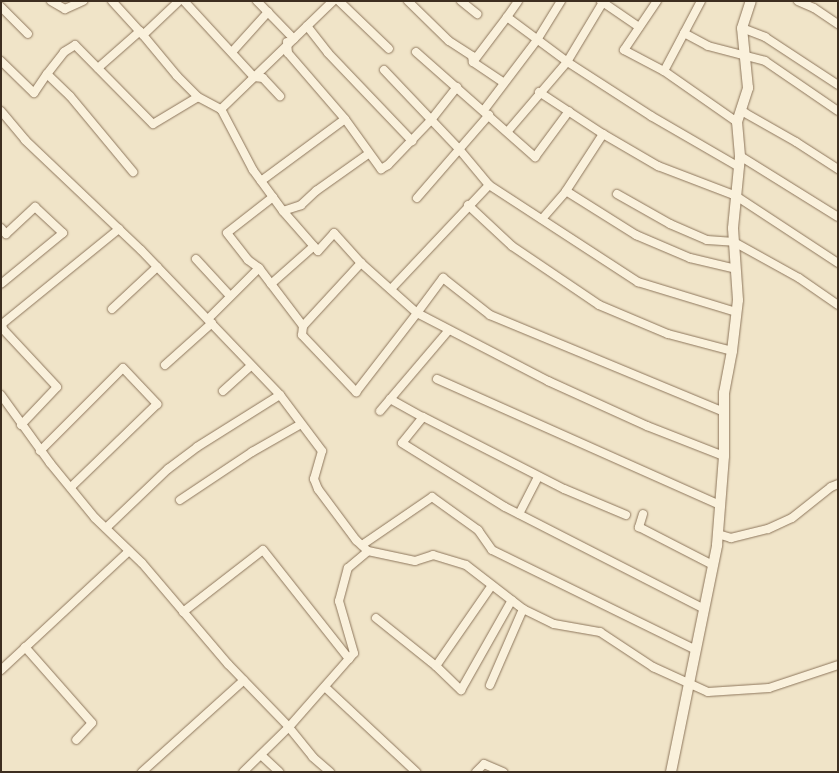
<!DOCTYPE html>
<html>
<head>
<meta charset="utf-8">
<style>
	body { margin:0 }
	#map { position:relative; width:839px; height:773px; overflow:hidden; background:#f0e4c8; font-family:"Roboto Serif",serif }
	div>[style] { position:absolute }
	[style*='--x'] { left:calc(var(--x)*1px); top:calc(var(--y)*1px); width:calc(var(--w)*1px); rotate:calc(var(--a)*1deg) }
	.roads { filter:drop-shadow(0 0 1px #8d765c) drop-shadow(0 0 1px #8d765c) }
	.minor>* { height:8px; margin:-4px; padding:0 4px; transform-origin:4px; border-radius:4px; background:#faf1dc }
	.tertiary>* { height:10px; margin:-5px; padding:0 5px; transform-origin:5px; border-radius:5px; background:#faf1dc }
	span { translate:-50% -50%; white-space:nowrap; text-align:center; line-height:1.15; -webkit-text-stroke:3px #f7eed8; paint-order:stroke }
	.frame { position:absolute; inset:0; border:2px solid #3d2e20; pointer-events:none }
</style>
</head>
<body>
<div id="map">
	<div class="roads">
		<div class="minor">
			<div style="--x:51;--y:1;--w:16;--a:30"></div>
			<div style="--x:65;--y:9;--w:20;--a:-24"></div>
			<div style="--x:112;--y:1;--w:46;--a:47.6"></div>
			<div style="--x:143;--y:35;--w:50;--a:-43.4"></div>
			<div style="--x:184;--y:1;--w:103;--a:47.4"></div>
			<div style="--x:254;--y:77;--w:9;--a:6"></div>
			<div style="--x:263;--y:78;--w:25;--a:47"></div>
			<div style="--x:257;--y:1;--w:53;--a:45.8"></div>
			<div style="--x:333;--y:1;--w:156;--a:136"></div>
			<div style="--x:221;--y:109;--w:69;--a:62.3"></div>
			<div style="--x:253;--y:170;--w:51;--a:53.8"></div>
			<div style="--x:283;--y:211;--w:53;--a:48.8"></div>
			<div style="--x:318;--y:251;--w:24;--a:-48"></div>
			<div style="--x:334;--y:233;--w:40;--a:48"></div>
			<div style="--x:361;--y:263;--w:75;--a:41.8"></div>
			<div style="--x:417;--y:313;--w:44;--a:-53.4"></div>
			<div style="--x:443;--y:278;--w:60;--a:38.2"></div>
			<div style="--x:490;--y:315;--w:253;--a:22.5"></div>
			<div style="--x:339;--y:1;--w:69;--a:43.8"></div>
			<div style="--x:408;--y:1;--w:57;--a:44.3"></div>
			<div style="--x:449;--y:41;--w:27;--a:33"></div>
			<div style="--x:472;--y:56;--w:6;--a:81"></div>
			<div style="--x:473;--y:62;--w:37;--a:34"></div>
			<div style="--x:461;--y:1;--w:21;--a:39"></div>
			<div style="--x:601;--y:1;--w:46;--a:34.4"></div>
			<div style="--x:657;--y:1;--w:59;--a:124"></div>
			<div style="--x:624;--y:50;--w:45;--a:27.7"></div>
			<div style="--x:664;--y:71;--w:79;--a:-62.1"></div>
			<div style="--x:798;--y:1;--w:17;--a:24"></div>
			<div style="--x:814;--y:8;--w:29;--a:34"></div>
			<div style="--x:1;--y:7;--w:38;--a:45"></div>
			<div style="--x:507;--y:17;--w:19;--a:-55"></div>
			<div style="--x:307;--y:26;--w:34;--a:52"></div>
			<div style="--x:328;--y:53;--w:122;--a:46.3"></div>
			<div style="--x:742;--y:28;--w:25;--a:21"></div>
			<div style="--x:765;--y:37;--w:87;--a:33.3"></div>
			<div style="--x:684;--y:33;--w:27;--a:28"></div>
			<div style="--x:708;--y:46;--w:59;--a:14.7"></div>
			<div style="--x:765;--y:61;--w:88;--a:34.4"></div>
			<div style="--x:143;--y:35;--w:53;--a:50.3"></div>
			<div style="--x:177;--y:76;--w:30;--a:45"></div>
			<div style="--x:287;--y:42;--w:11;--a:85"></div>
			<div style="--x:288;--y:53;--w:87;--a:49.2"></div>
			<div style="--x:345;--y:119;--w:62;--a:54.2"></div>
			<div style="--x:381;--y:169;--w:8;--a:-30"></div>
			<div style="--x:388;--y:165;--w:62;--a:-46.3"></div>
			<div style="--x:431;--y:120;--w:42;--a:-51.8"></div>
			<div style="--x:232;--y:52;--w:54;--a:-48"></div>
			<div style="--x:416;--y:52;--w:159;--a:41.4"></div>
			<div style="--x:535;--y:157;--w:57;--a:-53.5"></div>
			<div style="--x:1;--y:61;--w:46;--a:44.1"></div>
			<div style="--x:34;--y:93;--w:23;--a:-56"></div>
			<div style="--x:47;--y:74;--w:32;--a:44"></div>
			<div style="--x:70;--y:96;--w:99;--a:50.3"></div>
			<div style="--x:473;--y:62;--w:56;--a:-52.9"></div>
			<div style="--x:507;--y:17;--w:77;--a:36.6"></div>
			<div style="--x:569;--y:63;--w:98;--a:32.9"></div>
			<div style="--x:651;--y:116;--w:102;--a:30.1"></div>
			<div style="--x:98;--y:68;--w:56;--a:-41.4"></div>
			<div style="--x:384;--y:70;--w:109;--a:46.5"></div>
			<div style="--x:459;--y:149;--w:47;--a:50.2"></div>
			<div style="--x:664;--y:71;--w:89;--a:34.9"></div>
			<div style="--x:47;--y:74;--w:28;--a:-52"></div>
			<div style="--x:64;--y:52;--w:13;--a:-32"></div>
			<div style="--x:75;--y:45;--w:111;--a:45.4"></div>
			<div style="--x:153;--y:124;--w:52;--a:-31"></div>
			<div style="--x:198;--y:97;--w:26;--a:28"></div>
			<div style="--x:539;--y:92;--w:77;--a:33.3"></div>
			<div style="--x:603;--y:134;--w:64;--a:30.2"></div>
			<div style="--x:658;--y:166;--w:84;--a:21"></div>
			<div style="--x:736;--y:196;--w:122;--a:33.3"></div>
			<div style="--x:484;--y:110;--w:88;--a:-52.9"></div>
			<div style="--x:537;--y:40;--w:46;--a:-58.4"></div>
			<div style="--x:1;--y:111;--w:38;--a:50"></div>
			<div style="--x:25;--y:140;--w:160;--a:43.5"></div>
			<div style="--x:141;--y:250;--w:201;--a:46.2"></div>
			<div style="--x:280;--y:395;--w:70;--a:53.1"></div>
			<div style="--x:322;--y:451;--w:29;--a:106"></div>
			<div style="--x:314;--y:479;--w:11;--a:68"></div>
			<div style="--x:318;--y:489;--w:64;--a:53.3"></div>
			<div style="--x:356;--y:540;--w:16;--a:43"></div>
			<div style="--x:740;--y:113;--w:5;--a:0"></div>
			<div style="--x:745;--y:113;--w:59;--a:29.6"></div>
			<div style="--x:796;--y:142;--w:50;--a:32.7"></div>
			<div style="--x:508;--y:131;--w:91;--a:-49.5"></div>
			<div style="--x:567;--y:62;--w:70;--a:-59"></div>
			<div style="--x:740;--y:156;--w:115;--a:31.9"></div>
			<div style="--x:261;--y:181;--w:104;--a:-36.4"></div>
			<div style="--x:566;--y:191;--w:83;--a:32.2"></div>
			<div style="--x:636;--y:235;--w:59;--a:23.1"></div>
			<div style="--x:690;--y:258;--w:47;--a:13.4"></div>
			<div style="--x:617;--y:194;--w:61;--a:29.5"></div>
			<div style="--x:670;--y:224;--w:40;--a:23.4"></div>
			<div style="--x:707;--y:240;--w:27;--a:4"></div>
			<div style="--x:734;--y:242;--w:74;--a:29"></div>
			<div style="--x:799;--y:278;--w:47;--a:34.7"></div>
			<div style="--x:273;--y:197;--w:58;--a:142"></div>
			<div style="--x:227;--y:233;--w:34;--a:52"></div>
			<div style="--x:248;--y:260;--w:14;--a:36"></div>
			<div style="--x:259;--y:268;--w:73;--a:52.8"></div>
			<div style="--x:303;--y:326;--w:9;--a:96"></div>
			<div style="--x:302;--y:335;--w:79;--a:46.5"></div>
			<div style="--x:356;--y:392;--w:100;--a:-52.3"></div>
			<div style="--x:417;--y:313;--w:148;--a:27.4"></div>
			<div style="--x:548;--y:381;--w:109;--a:24.4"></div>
			<div style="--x:647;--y:426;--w:83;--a:21.3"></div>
			<div style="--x:417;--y:198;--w:110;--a:-49.1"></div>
			<div style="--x:468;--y:205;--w:60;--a:43"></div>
			<div style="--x:512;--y:246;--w:105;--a:34.1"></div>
			<div style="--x:599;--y:305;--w:75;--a:22.8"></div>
			<div style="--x:668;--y:334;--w:66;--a:14.9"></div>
			<div style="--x:283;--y:211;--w:19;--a:-18"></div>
			<div style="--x:301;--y:205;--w:21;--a:-43"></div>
			<div style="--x:316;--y:191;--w:64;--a:-35.4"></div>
			<div style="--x:542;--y:219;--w:37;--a:-49"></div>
			<div style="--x:566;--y:191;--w:68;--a:-57"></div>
			<div style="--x:1;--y:228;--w:8;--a:50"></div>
			<div style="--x:6;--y:234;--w:40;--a:-43"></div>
			<div style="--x:35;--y:207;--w:38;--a:43"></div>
			<div style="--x:63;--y:233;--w:80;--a:140.6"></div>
			<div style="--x:196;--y:259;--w:50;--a:47.4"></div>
			<div style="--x:271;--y:284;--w:57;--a:-41.5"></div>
			<div style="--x:391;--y:289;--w:143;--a:-46.7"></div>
			<div style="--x:489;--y:185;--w:178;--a:33.1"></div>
			<div style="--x:638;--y:282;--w:102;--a:17"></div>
			<div style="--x:112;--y:309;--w:62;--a:-43"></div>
			<div style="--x:208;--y:319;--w:72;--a:-45"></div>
			<div style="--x:303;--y:326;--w:86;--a:-47.4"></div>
			<div style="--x:165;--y:365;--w:63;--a:-41.8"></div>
			<div style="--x:437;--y:379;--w:310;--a:24"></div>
			<div style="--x:223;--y:391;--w:38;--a:-42"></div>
			<div style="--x:1;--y:395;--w:84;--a:54.2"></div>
			<div style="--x:50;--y:463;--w:71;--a:50.7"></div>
			<div style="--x:95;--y:518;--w:65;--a:43.8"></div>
			<div style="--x:142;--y:563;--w:133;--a:49.6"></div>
			<div style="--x:228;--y:664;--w:88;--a:45.9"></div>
			<div style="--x:289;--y:727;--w:64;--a:135.6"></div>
			<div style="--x:390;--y:399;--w:38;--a:29"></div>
			<div style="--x:380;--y:411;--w:106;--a:-49.6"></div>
			<div style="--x:21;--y:425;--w:52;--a:-46.5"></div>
			<div style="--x:57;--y:387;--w:79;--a:-133"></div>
			<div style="--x:3;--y:329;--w:5;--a:-101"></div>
			<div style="--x:2;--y:324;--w:151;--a:-39.1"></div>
			<div style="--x:40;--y:451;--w:117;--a:-45"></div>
			<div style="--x:123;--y:368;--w:50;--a:46.6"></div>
			<div style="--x:157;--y:404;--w:120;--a:136"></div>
			<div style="--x:180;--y:500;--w:87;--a:-33.7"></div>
			<div style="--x:252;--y:452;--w:56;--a:-29.7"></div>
			<div style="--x:519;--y:514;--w:42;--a:-62.8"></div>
			<div style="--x:643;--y:514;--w:14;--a:107"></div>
			<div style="--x:639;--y:527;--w:83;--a:27.2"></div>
			<div style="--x:626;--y:515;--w:67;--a:-157.2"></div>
			<div style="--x:564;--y:489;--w:158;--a:-152.9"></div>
			<div style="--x:423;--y:417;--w:33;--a:129"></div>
			<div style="--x:402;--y:443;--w:121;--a:31.9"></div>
			<div style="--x:505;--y:507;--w:224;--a:27.1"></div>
			<div style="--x:106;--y:528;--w:86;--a:-43.6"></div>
			<div style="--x:168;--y:469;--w:36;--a:-37"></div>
			<div style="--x:197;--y:447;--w:98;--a:-32.1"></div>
			<div style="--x:718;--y:534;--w:14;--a:17"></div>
			<div style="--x:731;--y:538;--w:38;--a:-14"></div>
			<div style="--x:768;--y:529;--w:26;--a:-25"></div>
			<div style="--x:792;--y:518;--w:50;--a:-38.5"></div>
			<div style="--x:831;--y:487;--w:8;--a:-23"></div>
			<div style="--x:362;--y:545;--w:85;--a:-34.4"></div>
			<div style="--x:432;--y:497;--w:57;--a:35.7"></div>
			<div style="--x:478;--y:530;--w:24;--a:55"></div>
			<div style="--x:492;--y:550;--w:227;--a:26.1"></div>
			<div style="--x:183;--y:612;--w:101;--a:-37.8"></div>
			<div style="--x:263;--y:550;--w:139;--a:51.7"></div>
			<div style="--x:376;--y:618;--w:77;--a:38.7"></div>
			<div style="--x:436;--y:666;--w:98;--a:-55.3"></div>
			<div style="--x:25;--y:647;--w:101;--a:48.6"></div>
			<div style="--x:92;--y:723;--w:23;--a:133"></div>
			<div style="--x:436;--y:666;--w:35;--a:44"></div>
			<div style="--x:461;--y:690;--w:103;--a:-60.5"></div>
			<div style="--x:1;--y:670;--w:175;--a:-42.9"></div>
			<div style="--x:490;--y:685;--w:83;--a:-66.5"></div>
			<div style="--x:325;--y:687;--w:125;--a:43"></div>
			<div style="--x:261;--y:755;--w:25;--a:43"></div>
			<div style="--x:142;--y:772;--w:137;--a:-42"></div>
			<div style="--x:330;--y:772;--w:23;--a:-139"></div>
			<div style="--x:313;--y:757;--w:38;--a:-129"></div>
			<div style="--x:289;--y:727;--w:98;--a:-48.7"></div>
			<div style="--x:354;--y:653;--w:54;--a:-106.1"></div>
			<div style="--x:339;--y:601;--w:34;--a:-75"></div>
			<div style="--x:348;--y:568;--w:26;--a:-40"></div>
			<div style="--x:368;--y:551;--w:48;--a:12"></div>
			<div style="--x:415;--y:561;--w:19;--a:-18"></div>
			<div style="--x:433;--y:555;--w:34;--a:17"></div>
			<div style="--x:466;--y:565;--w:72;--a:37.7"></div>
			<div style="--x:523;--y:609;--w:34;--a:26"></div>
			<div style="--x:554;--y:624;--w:47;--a:9.9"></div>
			<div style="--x:600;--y:632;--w:64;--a:33.4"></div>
			<div style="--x:653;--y:667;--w:60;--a:24.4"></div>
			<div style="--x:708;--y:692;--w:61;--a:-3.8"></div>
			<div style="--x:769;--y:688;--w:73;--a:-18.4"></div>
			<div style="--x:476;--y:772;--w:11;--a:-45"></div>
			<div style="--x:484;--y:764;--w:21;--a:23"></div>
		</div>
		<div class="tertiary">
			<div style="--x:671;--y:772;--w:232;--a:-78.5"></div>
			<div style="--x:717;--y:545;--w:89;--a:-85.5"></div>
			<div style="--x:724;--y:456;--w:63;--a:-90"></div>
			<div style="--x:724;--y:393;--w:43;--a:-79.2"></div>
			<div style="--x:732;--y:351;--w:51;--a:-83.3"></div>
			<div style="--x:738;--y:300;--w:72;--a:-94"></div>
			<div style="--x:733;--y:228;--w:72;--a:-84.4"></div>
			<div style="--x:740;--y:156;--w:34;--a:-95"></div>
			<div style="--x:737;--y:122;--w:36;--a:-72"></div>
			<div style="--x:748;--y:88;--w:60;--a:-95.7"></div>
			<div style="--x:742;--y:28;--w:28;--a:-72"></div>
		</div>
	</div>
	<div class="frame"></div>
</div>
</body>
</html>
